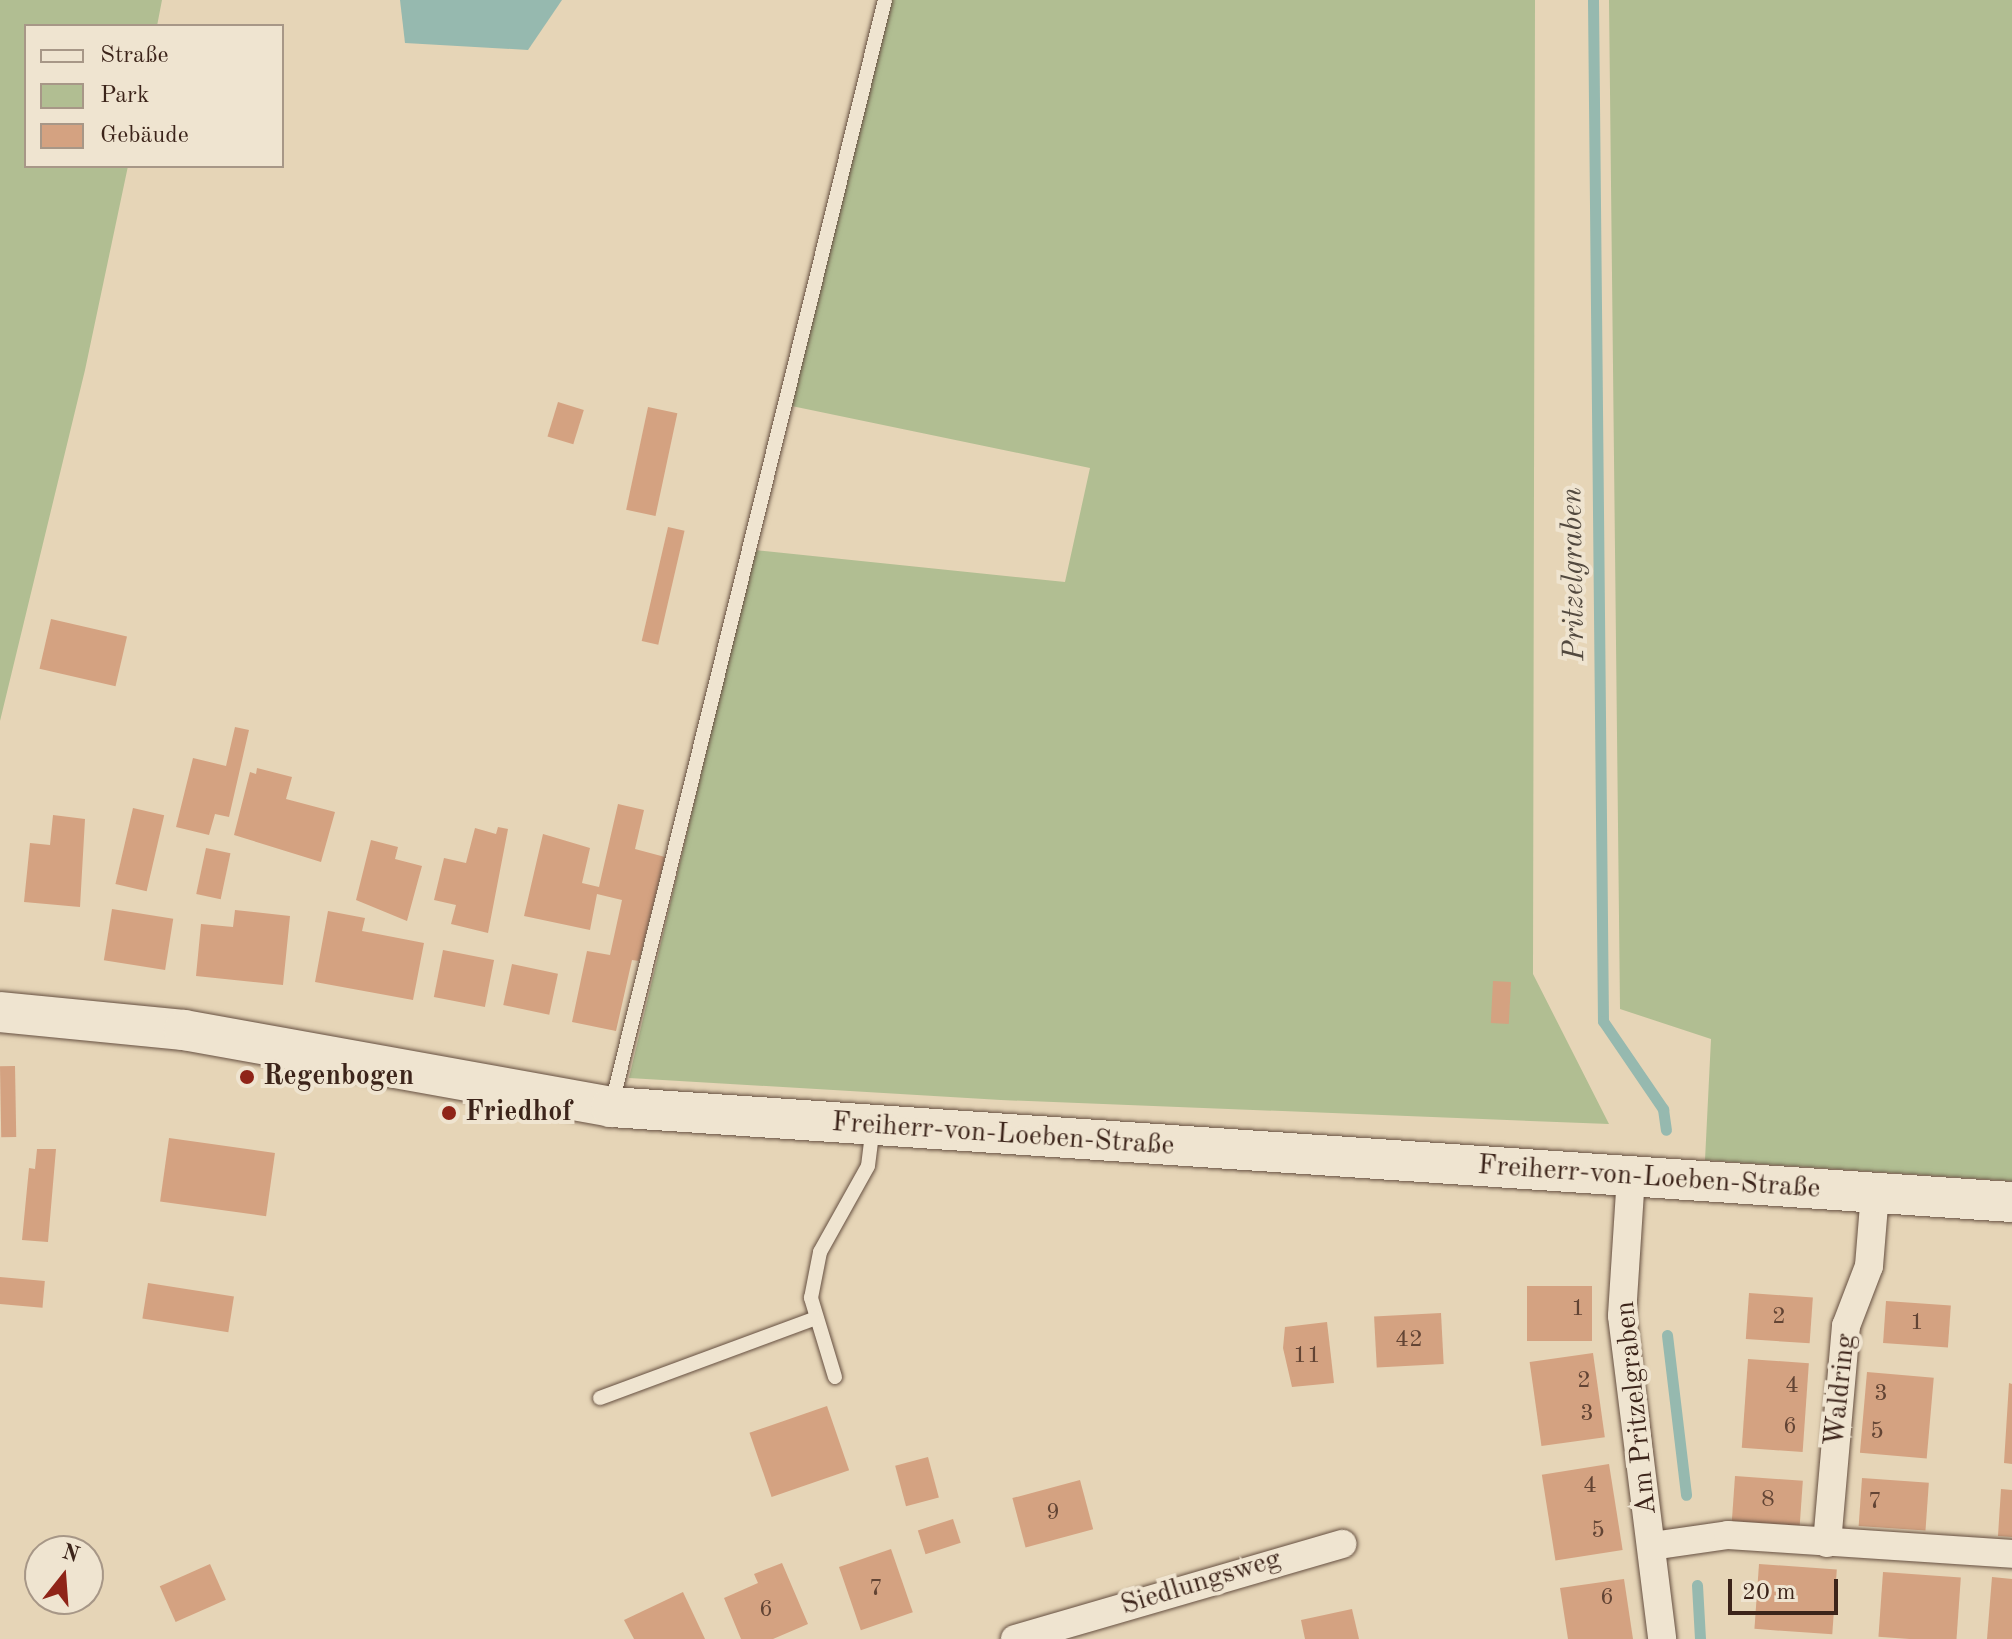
<!DOCTYPE html>
<html>
<head>
<meta charset="utf-8">
<style>
	body { margin:0 }
	#map { position:relative; width:2012px; height:1639px; overflow:hidden; background:#e6d5b7; font-family:"Old Standard TT",serif }
	div>[style] { position:absolute }
	[style*='--x'] { left:calc(var(--x)*1px); top:calc(var(--y)*1px); width:calc(var(--w)*1px); rotate:calc(var(--a)*1deg) }
	.green>* { inset:0; background:#b1be92 }
	.water>* { inset:0; background:#96b9af }
	.stream>* { height:11px; margin:-5.5px; padding:0 5.5px; transform-origin:5.5px; border-radius:5.5px; background:#96b9af }
	.building>* { inset:0; background:#d4a281; transform-origin:0 0 }
	.roads { filter:drop-shadow(0 0 2px #665041) drop-shadow(0 0 2px #665041) }
	.lane>* { height:14px; margin:-7px; padding:0 7px; transform-origin:7px; border-radius:7px; background:#efe4d0 }
	.street>* { height:28px; margin:-14px; padding:0 14px; transform-origin:14px; border-radius:14px; background:#efe4d0 }
	.secondary>* { height:40px; margin:-20px; padding:0 20px; transform-origin:20px; border-radius:20px; background:#efe4d0 }
	.dots>* { width:22px; height:22px; translate:-50% -50%; box-sizing:border-box; border:4px solid #efe4d0; border-radius:50% }
	span { translate:-50% -50%; white-space:nowrap; text-align:center; line-height:1.15; -webkit-text-stroke:8px #efe4d0; paint-order:stroke }
	.number-label { font-size:24px; color:#624434 }
	.number-label span { -webkit-text-stroke-width:0 }
	.poi-label { font-size:28px; color:#3c241a; font-weight:700 }
	.left { translate:0 -50%; text-align:left }
	.street-label { font-size:28px; color:#3c241a }
	.water-label { font-size:30px; color:#52493f; font-style:italic }
	.legend { position:absolute; left:24px; top:24px; width:260px; height:144px; box-sizing:border-box; background:#efe4d0; border:2px solid #a79787; margin:0; padding:10px 14px; list-style:none; font-size:24px; color:#3c241a }
	.legend li { display:flex; align-items:center; gap:16px; height:40px }
	.legend b { width:40px; border:2px solid #a79787 }
	.north { position:absolute; left:24px; top:1535px; width:80px; height:80px; box-sizing:border-box; background:#efe4d0; border:2px solid #a79787; border-radius:50%; rotate:17deg; font-size:22px; font-weight:700; line-height:32px; text-align:center; color:#3c241a }
	.north::after { content:''; display:block; margin:auto; width:28px; height:36px; background:#8f2418; clip-path:polygon(50% 0,100% 100%,50% 72%,0 100%) }
	.scale { position:absolute; left:1728px; top:1579px; width:110px; height:36px; box-sizing:border-box; border:4px solid #3c241a; border-top:0; padding-left:10px; font-size:24px; line-height:28px; white-space:nowrap; color:#3c241a; -webkit-text-stroke:6px #efe4d0; paint-order:stroke }
</style>
</head>
<body>
<div id="map">
	<div class="green">
		<div style="clip-path:polygon(0 0,162px 0,157px 26px,26px 26px,26px 166px,128px 166px,85px 370px,0 721px)"></div>
		<div style="clip-path:polygon(880px 0,1535px 0,1533px 974px,1609px 1124px,1001px 1100px,629px 1078px,754px 550px,1065px 582px,1090px 468px,782px 404px)"></div>
		<div style="clip-path:polygon(1609px 0,2012px 0,2012px 1181px,1705px 1160px,1711px 1039px,1620px 1009px)"></div>
	</div>
	<div class="water">
		<div style="clip-path:polygon(400px 0,562px 0,528px 50px,405px 43px)"></div>
	</div>
	<div class="stream">
		<div style="--x:1593;--y:0;--w:1021;--a:89.44"></div>
		<div style="--x:1603;--y:1021;--w:107;--a:55.7"></div>
		<div style="--x:1663;--y:1109;--w:21;--a:82"></div>
		<div style="--x:1667;--y:1335;--w:161;--a:83.2"></div>
		<div style="--x:1697;--y:1585;--w:54;--a:86.8"></div>
	</div>
	<div class="building">
		<div style="left:558px;top:402px;width:27px;height:36px;rotate:17deg"></div>
		<div style="left:648px;top:407px;width:30px;height:105px;rotate:12deg"></div>
		<div style="left:668px;top:527px;width:17px;height:117px;rotate:13deg"></div>
		<div style="left:51px;top:619px;width:78px;height:51px;rotate:13deg"></div>
		<div style="clip-path:polygon(235px 727px,249px 730px,229px 817px,215px 814px,209px 835px,176px 827px,193px 758px,226px 766px)"></div>
		<div style="clip-path:polygon(257px 768px,292px 777px,286px 799px,335px 812px,321px 862px,234px 835px,250px 772px,256px 774px)"></div>
		<div style="clip-path:polygon(618px 804px,644px 810px,635px 849px,665px 857px,639px 961px,632px 960px,616px 1031px,572px 1022px,587px 951px,610px 955px,622px 900px,597px 894px,590px 930px,524px 916px,543px 834px,590px 848px,582px 883px,599px 887px)"></div>
		<div style="left:133px;top:808px;width:32px;height:78px;rotate:13deg"></div>
		<div style="clip-path:polygon(53px 815px,85px 819px,80px 907px,24px 902px,30px 843px,50px 845px)"></div>
		<div style="clip-path:polygon(498px 827px,508px 829px,488px 933px,451px 924px,456px 905px,434px 900px,444px 858px,466px 863px,475px 828px,496px 834px)"></div>
		<div style="clip-path:polygon(371px 840px,398px 847px,395px 859px,422px 866px,407px 921px,356px 900px)"></div>
		<div style="left:206px;top:848px;width:25px;height:47px;rotate:12deg"></div>
		<div style="left:112px;top:909px;width:62px;height:52px;rotate:9deg"></div>
		<div style="clip-path:polygon(235px 910px,290px 916px,283px 985px,196px 976px,201px 924px,233px 927px)"></div>
		<div style="clip-path:polygon(328px 911px,365px 918px,362px 931px,424px 943px,413px 1000px,315px 982px)"></div>
		<div style="left:443px;top:950px;width:52px;height:48px;rotate:11deg"></div>
		<div style="left:512px;top:964px;width:47px;height:42px;rotate:12deg"></div>
		<div style="left:1493px;top:981px;width:18px;height:42px;rotate:3deg"></div>
		<div style="left:15px;top:1066px;width:71px;height:15px;rotate:89deg"></div>
		<div style="left:169px;top:1138px;width:107px;height:64px;rotate:8deg"></div>
		<div style="clip-path:polygon(37px 1149px,56px 1149px,48px 1242px,22px 1240px,29px 1168px,35px 1169px)"></div>
		<div style="left:0;top:1277px;width:45px;height:27px;rotate:5deg"></div>
		<div style="left:148px;top:1283px;width:87px;height:36px;rotate:9deg"></div>
		<div style="left:1527px;top:1286px;width:65px;height:55px"></div>
		<div style="left:1749px;top:1293px;width:64px;height:46px;rotate:4deg"></div>
		<div style="left:1886px;top:1301px;width:65px;height:42px;rotate:4deg"></div>
		<div style="left:1441px;top:1313px;width:51px;height:67px;rotate:87deg"></div>
		<div style="clip-path:polygon(1327px 1322px,1334px 1383px,1292px 1387px,1283px 1348px,1285px 1327px)"></div>
		<div style="left:1593px;top:1353px;width:85px;height:64px;rotate:82deg"></div>
		<div style="left:1748px;top:1359px;width:61px;height:89px;rotate:4deg"></div>
		<div style="left:1867px;top:1372px;width:67px;height:81px;rotate:5deg"></div>
		<div style="clip-path:polygon(2009px 1383px,2012px 1384px,2012px 1464px,2004px 1463px)"></div>
		<div style="left:827px;top:1406px;width:68px;height:82px;rotate:71deg"></div>
		<div style="left:928px;top:1457px;width:42px;height:34px;rotate:75deg"></div>
		<div style="left:1609px;top:1464px;width:87px;height:68px;rotate:81deg"></div>
		<div style="left:1735px;top:1476px;width:68px;height:45px;rotate:4deg"></div>
		<div style="left:1862px;top:1478px;width:67px;height:48px;rotate:4deg"></div>
		<div style="left:1080px;top:1480px;width:51px;height:70px;rotate:75deg"></div>
		<div style="clip-path:polygon(2001px 1489px,2012px 1490px,2012px 1537px,1998px 1536px)"></div>
		<div style="left:953px;top:1519px;width:25px;height:37px;rotate:72deg"></div>
		<div style="left:891px;top:1549px;width:67px;height:55px;rotate:71deg"></div>
		<div style="clip-path:polygon(782px 1563px,808px 1624px,773px 1639px,741px 1639px,724px 1598px,758px 1583px,754px 1574px)"></div>
		<div style="left:210px;top:1564px;width:39px;height:55px;rotate:66deg"></div>
		<div style="left:1759px;top:1564px;width:78px;height:65px;rotate:4deg"></div>
		<div style="left:1883px;top:1572px;width:78px;height:65px;rotate:4deg"></div>
		<div style="clip-path:polygon(1992px 1577px,2012px 1579px,2012px 1639px,1987px 1639px)"></div>
		<div style="clip-path:polygon(1624px 1579px,1633px 1639px,1568px 1639px,1560px 1588px)"></div>
		<div style="clip-path:polygon(683px 1592px,705px 1639px,634px 1639px,624px 1620px)"></div>
		<div style="clip-path:polygon(1352px 1609px,1359px 1639px,1305px 1639px,1301px 1620px)"></div>
	</div>
	<div class="roads">
		<div class="lane">
			<div style="--x:612;--y:1103;--w:1136;--a:-76.1"></div>
			<div style="--x:835;--y:1377;--w:83;--a:-106.9"></div>
			<div style="--x:811;--y:1298;--w:47;--a:-78.9"></div>
			<div style="--x:820;--y:1252;--w:98;--a:-60.8"></div>
			<div style="--x:868;--y:1166;--w:40;--a:-82.9"></div>
			<div style="--x:600;--y:1398;--w:230;--a:-20.3"></div>
		</div>
		<div class="street">
			<div style="--x:1631;--y:1176;--w:140;--a:93.7"></div>
			<div style="--x:1622;--y:1316;--w:325;--a:82.9"></div>
			<div style="--x:1827;--y:1543;--w:218;--a:-85"></div>
			<div style="--x:1846;--y:1326;--w:64;--a:-69"></div>
			<div style="--x:1869;--y:1266;--w:73;--a:-85.3"></div>
			<div style="--x:1652;--y:1546;--w:77;--a:-8.2"></div>
			<div style="--x:1728;--y:1535;--w:285;--a:3.8"></div>
			<div style="--x:1015;--y:1639;--w:341;--a:-16.2"></div>
		</div>
		<div class="secondary">
			<div style="--x:0;--y:1012;--w:185;--a:5.6"></div>
			<div style="--x:184;--y:1030;--w:434;--a:10.2"></div>
			<div style="--x:611;--y:1107;--w:1404;--a:3.88"></div>
		</div>
	</div>
	<div class="dots">
		<div style="left:247px;top:1077px;background:#8f2418"></div>
		<div style="left:449px;top:1113px;background:#8f2418"></div>
	</div>
	<div class="number-label">
		<span style="left:1578px;top:1310px">1</span>
		<span style="left:1779px;top:1318px">2</span>
		<span style="left:1917px;top:1324px">1</span>
		<span style="left:1409px;top:1341px">42</span>
		<span style="left:1307px;top:1357px">11</span>
		<span style="left:1584px;top:1382px">2</span>
		<span style="left:1792px;top:1387px">4</span>
		<span style="left:1881px;top:1395px">3</span>
		<span style="left:1587px;top:1415px">3</span>
		<span style="left:1790px;top:1428px">6</span>
		<span style="left:1877px;top:1433px">5</span>
		<span style="left:1590px;top:1487px">4</span>
		<span style="left:1768px;top:1501px">8</span>
		<span style="left:1875px;top:1503px">7</span>
		<span style="left:1053px;top:1514px">9</span>
		<span style="left:1598px;top:1532px">5</span>
		<span style="left:876px;top:1590px">7</span>
		<span style="left:1607px;top:1599px">6</span>
		<span style="left:766px;top:1611px">6</span>
	</div>
	<div class="poi-label">
		<span class="left" style="left:263px;top:1077px">Regenbogen</span>
		<span class="left" style="left:465px;top:1113px">Friedhof</span>
	</div>
	<div class="street-label">
		<span style="left:1003px;top:1135px;rotate:4deg">Freiherr-von-Loeben-Straße</span>
		<span style="left:1649px;top:1178px;rotate:4deg">Freiherr-von-Loeben-Straße</span>
		<span style="left:1841px;top:1390px;rotate:-84deg">Waldring</span>
		<span style="left:1637px;top:1408px;rotate:-96deg">Am Pritzelgraben</span>
		<span style="left:1201px;top:1583px;rotate:-17deg">Siedlungsweg</span>
	</div>
	<div class="water-label">
		<span style="left:1574px;top:574px;rotate:-91deg">Pritzelgraben</span>
	</div>
	<ul class="legend">
	<li><b style="height:10px;background:#efe4d0"></b>Straße</li>
	<li><b style="height:22px;background:#b1be92"></b>Park</li>
	<li><b style="height:22px;background:#d4a281"></b>Gebäude</li>
	</ul>
	<div class="north">N</div>
	<div class="scale">20 m</div>
</div>
</body>
</html>
